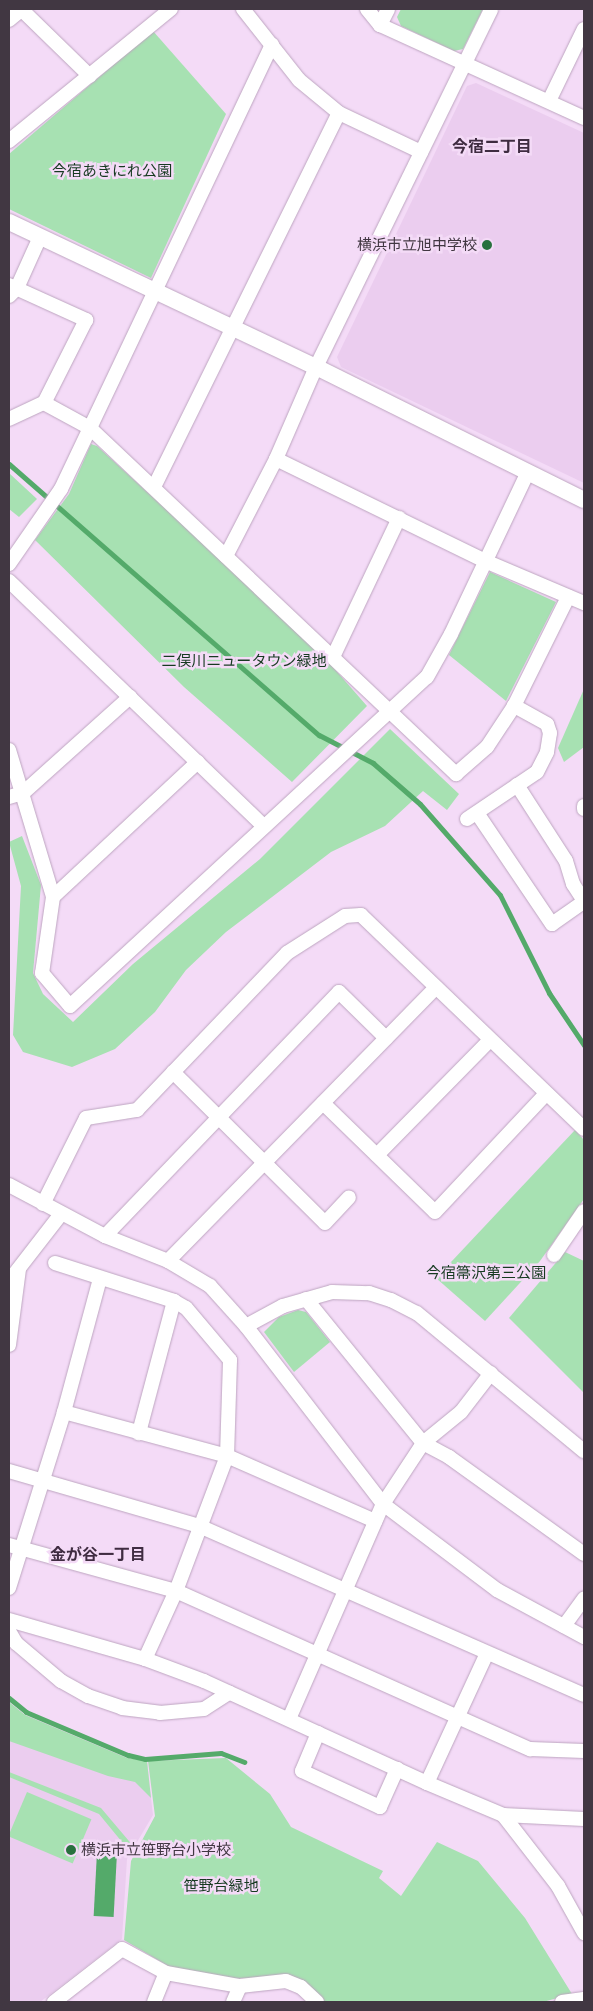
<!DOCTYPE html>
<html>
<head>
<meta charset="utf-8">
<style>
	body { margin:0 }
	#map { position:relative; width:593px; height:2011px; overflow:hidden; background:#f4dbf7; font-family:"Open Sans","Noto Sans JP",sans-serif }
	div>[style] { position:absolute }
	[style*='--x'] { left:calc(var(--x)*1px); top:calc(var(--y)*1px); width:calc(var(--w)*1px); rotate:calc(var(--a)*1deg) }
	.built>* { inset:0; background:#ebcdef }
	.green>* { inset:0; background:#a7e1b2; transform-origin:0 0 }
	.water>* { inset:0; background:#54aa6a; transform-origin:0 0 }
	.stream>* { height:5px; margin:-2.5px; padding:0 2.5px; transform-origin:2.5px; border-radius:2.5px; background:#54aa6a }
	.roads { filter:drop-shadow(0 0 1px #bda5c0) drop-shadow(0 0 1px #bda5c0) }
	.minor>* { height:14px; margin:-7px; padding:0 7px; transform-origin:7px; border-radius:7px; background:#fff }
	.tertiary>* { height:16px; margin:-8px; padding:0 8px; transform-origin:8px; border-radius:8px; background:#fff }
	.dots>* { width:14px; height:14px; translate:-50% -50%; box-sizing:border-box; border:2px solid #f4dbf7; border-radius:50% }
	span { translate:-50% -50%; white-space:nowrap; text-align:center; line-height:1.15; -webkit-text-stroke:5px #f4dbf7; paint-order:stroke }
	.park-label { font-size:15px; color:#163a20 }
	.poi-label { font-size:15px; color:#413742 }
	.right { translate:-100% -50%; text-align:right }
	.left { translate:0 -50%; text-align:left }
	.neighbourhood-label { font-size:16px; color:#3f2c41; font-weight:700 }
	.frame { position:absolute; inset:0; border:10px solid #413742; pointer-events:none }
</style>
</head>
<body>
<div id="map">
	<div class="built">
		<div style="clip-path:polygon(476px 83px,584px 133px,584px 483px,341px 367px,337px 357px,467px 86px)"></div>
		<div style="clip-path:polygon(9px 1702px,25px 1715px,127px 1758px,147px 1761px,151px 1798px,153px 1815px,127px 1859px,122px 1939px,40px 2002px,9px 2002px)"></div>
	</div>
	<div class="green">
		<div style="clip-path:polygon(401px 9px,483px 9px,463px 49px,454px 51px,401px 26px,397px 17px)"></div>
		<div style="clip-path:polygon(153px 31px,226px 114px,151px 278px,9px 209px,9px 154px)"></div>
		<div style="clip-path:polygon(91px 444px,97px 446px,310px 641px,367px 706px,292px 782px,184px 687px,35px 540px,69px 494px)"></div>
		<div style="clip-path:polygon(9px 473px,37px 499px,19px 517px,9px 509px)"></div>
		<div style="clip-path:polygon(490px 572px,556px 602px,506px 701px,449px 655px)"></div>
		<div style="clip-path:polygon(584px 689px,584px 747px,564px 762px,558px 748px)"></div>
		<div style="clip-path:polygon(390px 729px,459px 794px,447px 810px,423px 791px,385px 826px,331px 852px,226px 932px,186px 970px,155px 1012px,115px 1049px,72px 1067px,23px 1052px,13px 1035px,21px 886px,9px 842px,22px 836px,41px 885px,33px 973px,43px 994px,73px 1022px,133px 964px,260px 859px)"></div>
		<div style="clip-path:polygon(575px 1130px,584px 1140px,584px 1199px,540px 1261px,485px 1321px,436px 1278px)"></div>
		<div style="clip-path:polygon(565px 1252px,584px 1261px,584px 1393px,509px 1318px)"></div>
		<div style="clip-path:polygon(298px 1310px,306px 1312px,330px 1342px,294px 1372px,264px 1332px,279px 1317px)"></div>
		<div style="clip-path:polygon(9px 1702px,25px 1715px,127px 1758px,147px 1761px,151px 1798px,135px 1782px,108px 1776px,9px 1741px)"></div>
		<div style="clip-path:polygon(226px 1758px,270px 1794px,291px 1827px,383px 1871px,379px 1878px,401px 1896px,437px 1842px,478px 1861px,525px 1918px,572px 1994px,543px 2002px,324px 2002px,305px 1985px,285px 1977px,228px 1979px,173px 1969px,124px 1940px,131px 1861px,155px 1816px,148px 1761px)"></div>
		<div style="clip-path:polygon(9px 1772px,101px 1808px,134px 1847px,131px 1853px,99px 1814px,9px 1777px)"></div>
		<div style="left:27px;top:1792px;width:70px;height:48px;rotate:23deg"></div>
	</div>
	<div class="water">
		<div style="left:97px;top:1852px;width:20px;height:64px;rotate:3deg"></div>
	</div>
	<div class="stream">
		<div style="--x:9;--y:464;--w:412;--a:41.2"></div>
		<div style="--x:319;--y:735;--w:61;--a:27.4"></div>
		<div style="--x:373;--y:763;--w:62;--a:41.1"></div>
		<div style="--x:420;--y:804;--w:121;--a:48.7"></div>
		<div style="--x:500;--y:895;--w:110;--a:63.4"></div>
		<div style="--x:549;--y:993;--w:63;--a:56.1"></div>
		<div style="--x:9;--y:1698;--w:22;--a:39"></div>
		<div style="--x:26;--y:1712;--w:111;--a:22.9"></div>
		<div style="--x:128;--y:1755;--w:17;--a:13"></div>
		<div style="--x:145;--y:1759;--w:76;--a:-4.5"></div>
		<div style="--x:221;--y:1753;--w:25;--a:21"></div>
	</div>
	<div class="roads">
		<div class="minor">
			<div style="--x:21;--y:9;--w:96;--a:44.2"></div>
			<div style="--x:243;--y:9;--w:90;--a:51.7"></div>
			<div style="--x:299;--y:80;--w:52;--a:39.5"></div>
			<div style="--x:339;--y:113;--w:91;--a:25.4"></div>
			<div style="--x:367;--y:9;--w:21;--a:51"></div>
			<div style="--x:380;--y:25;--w:224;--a:24.5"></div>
			<div style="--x:9;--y:20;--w:17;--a:-40"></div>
			<div style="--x:380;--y:25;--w:18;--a:-63"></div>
			<div style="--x:549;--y:101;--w:80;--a:-64.1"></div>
			<div style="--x:9;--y:141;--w:209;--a:-39.2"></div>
			<div style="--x:9;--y:285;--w:85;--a:24.4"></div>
			<div style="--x:86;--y:320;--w:93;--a:116.8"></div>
			<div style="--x:9;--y:296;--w:11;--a:-45"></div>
			<div style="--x:17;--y:288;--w:56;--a:-65.7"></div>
			<div style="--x:9;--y:419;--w:38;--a:-25"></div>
			<div style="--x:44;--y:403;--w:52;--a:28.5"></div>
			<div style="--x:90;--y:428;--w:504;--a:43.39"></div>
			<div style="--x:456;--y:774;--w:41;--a:-41.1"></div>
			<div style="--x:487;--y:747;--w:49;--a:-56.6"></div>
			<div style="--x:514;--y:706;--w:122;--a:-63.6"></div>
			<div style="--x:276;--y:459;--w:233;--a:26"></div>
			<div style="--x:485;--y:561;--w:108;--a:23"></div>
			<div style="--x:154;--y:487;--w:417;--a:-63.7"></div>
			<div style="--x:226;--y:556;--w:109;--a:-62.7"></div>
			<div style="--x:276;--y:459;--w:100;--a:-66.5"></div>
			<div style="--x:316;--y:367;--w:398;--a:-63.9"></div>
			<div style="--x:9;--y:564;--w:91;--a:-55.3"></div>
			<div style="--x:61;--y:489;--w:492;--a:-64.6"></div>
			<div style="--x:9;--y:581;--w:354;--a:43.9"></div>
			<div style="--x:333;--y:657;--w:154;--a:-64.6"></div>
			<div style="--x:9;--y:750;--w:153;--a:73.3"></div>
			<div style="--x:53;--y:897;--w:77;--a:98.2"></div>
			<div style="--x:42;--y:973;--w:43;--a:49.7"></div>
			<div style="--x:70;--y:1006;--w:485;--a:-42.7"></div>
			<div style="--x:427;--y:677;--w:49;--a:-60.8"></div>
			<div style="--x:451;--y:634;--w:179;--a:-64.6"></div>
			<div style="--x:517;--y:785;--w:90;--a:57.2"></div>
			<div style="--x:566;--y:861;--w:24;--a:73"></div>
			<div style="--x:573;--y:884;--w:20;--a:57"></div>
			<div style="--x:9;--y:797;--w:15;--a:-16"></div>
			<div style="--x:23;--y:793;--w:144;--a:-41.9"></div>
			<div style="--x:584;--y:806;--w:3;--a:90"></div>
			<div style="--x:477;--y:813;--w:134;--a:56"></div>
			<div style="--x:552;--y:924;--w:39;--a:-35"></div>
			<div style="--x:467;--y:819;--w:84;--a:-33.9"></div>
			<div style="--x:537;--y:772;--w:22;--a:-63"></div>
			<div style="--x:547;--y:752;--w:19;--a:-81"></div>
			<div style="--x:550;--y:733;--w:9;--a:-108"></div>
			<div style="--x:547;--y:724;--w:38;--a:-151"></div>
			<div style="--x:53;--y:897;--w:198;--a:-43"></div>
			<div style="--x:173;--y:1072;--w:214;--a:44.8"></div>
			<div style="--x:325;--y:1223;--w:35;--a:-47"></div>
			<div style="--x:323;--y:1103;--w:156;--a:44.2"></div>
			<div style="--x:435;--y:1212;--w:162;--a:-46.8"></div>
			<div style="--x:377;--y:1155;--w:161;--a:-45.5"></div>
			<div style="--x:9;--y:1185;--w:109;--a:28"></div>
			<div style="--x:105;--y:1236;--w:68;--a:21.6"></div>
			<div style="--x:168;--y:1261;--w:49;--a:30.8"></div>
			<div style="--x:210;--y:1286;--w:54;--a:48"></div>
			<div style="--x:246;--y:1326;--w:225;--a:52.4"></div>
			<div style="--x:383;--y:1504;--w:143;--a:37"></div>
			<div style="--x:497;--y:1590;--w:99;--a:28.4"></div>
			<div style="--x:43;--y:1204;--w:96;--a:-63.4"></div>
			<div style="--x:86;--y:1118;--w:52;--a:-8.9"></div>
			<div style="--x:137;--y:1110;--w:217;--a:-46.3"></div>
			<div style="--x:287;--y:953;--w:69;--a:-32.5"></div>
			<div style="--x:345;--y:916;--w:16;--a:-4"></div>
			<div style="--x:361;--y:915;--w:309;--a:43.8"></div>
			<div style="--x:105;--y:1236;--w:338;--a:-46.2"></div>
			<div style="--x:339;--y:992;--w:66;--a:44.4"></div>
			<div style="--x:554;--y:1255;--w:53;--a:-55.7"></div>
			<div style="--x:168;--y:1261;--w:383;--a:-45.6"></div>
			<div style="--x:55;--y:1263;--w:125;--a:17.7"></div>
			<div style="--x:174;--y:1301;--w:137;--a:104.9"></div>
			<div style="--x:9;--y:1281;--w:85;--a:-52.2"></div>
			<div style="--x:306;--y:1299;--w:186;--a:50.9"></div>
			<div style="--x:423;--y:1443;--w:30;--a:28"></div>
			<div style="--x:449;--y:1457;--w:166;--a:35.7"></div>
			<div style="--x:246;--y:1326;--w:42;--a:-28.4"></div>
			<div style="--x:283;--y:1306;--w:51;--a:-15.9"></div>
			<div style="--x:332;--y:1292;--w:37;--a:2"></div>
			<div style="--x:369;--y:1293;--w:23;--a:18"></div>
			<div style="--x:391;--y:1300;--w:29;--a:27"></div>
			<div style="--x:417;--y:1313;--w:217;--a:39.6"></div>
			<div style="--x:9;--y:1345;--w:77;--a:-82.5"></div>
			<div style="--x:64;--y:1412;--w:169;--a:15.1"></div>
			<div style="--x:227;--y:1456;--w:162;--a:23.7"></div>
			<div style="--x:9;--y:1471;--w:198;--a:16.1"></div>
			<div style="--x:199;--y:1526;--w:420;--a:23.7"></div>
			<div style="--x:9;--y:1545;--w:173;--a:15.4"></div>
			<div style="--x:176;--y:1591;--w:388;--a:24.1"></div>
			<div style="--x:530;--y:1749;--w:54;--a:2.1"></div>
			<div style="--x:9;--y:1588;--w:184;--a:-72.6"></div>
			<div style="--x:64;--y:1412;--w:138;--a:-74.9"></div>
			<div style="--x:9;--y:1620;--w:141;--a:16"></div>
			<div style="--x:145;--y:1659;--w:63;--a:20.4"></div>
			<div style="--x:204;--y:1681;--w:245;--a:24.6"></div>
			<div style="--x:427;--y:1783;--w:82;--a:22.8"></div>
			<div style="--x:503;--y:1815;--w:81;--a:2.8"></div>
			<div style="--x:564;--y:1626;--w:34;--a:-54"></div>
			<div style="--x:9;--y:1631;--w:14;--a:60"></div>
			<div style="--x:16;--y:1643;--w:59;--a:40.2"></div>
			<div style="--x:61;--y:1681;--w:31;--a:29"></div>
			<div style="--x:88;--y:1696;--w:36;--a:19"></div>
			<div style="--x:122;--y:1708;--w:38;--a:7"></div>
			<div style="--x:160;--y:1713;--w:44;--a:-5.2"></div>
			<div style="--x:204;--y:1709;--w:30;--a:-33"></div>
			<div style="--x:145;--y:1659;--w:75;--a:-65.5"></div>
			<div style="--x:176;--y:1591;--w:144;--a:-69.3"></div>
			<div style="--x:227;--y:1456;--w:96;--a:-88.2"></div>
			<div style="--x:230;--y:1360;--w:68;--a:-130.2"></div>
			<div style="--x:186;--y:1308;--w:14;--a:-150"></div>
			<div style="--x:289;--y:1719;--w:235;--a:-66.4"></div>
			<div style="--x:383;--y:1504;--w:73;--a:-56.7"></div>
			<div style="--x:423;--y:1443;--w:49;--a:-39.2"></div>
			<div style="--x:461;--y:1412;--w:49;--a:-52.4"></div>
			<div style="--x:318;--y:1733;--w:41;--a:112.8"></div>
			<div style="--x:302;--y:1771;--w:86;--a:24.8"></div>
			<div style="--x:380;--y:1807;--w:42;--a:-65.9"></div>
			<div style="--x:427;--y:1783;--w:143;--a:-65.2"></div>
			<div style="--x:503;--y:1815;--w:90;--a:52.2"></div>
			<div style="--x:558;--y:1886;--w:54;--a:61"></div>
			<div style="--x:54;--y:2002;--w:86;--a:-37.9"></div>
			<div style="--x:122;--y:1949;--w:50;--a:28.6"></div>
			<div style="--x:166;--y:1973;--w:75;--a:10"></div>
			<div style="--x:240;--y:1986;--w:46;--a:-6.2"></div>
			<div style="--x:286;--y:1981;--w:16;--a:22"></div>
			<div style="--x:301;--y:1987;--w:22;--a:43"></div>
			<div style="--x:154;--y:2002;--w:31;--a:-68"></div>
			<div style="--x:233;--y:2002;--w:17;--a:-66"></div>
			<div style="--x:562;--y:2002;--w:22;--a:-8"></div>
		</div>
		<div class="tertiary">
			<div style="--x:9;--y:222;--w:340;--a:25.3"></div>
			<div style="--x:316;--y:367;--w:299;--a:26.4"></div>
		</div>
	</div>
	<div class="dots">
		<div style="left:487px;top:245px;background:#28713e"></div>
		<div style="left:71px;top:1850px;background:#28713e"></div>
	</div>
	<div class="park-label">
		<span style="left:112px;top:171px">今宿あきにれ公園</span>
		<span style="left:244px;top:661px">二俣川ニュータウン緑地</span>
		<span style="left:486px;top:1273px">今宿箒沢第三公園</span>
		<span style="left:221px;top:1886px">笹野台緑地</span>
	</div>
	<div class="poi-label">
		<span class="right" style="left:477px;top:245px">横浜市立旭中学校</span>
		<span class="left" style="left:81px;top:1850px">横浜市立笹野台小学校</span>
	</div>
	<div class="neighbourhood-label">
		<span style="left:492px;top:146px">今宿二丁目</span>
		<span style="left:98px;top:1554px">金が谷一丁目</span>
	</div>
	<div class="frame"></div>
</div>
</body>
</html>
